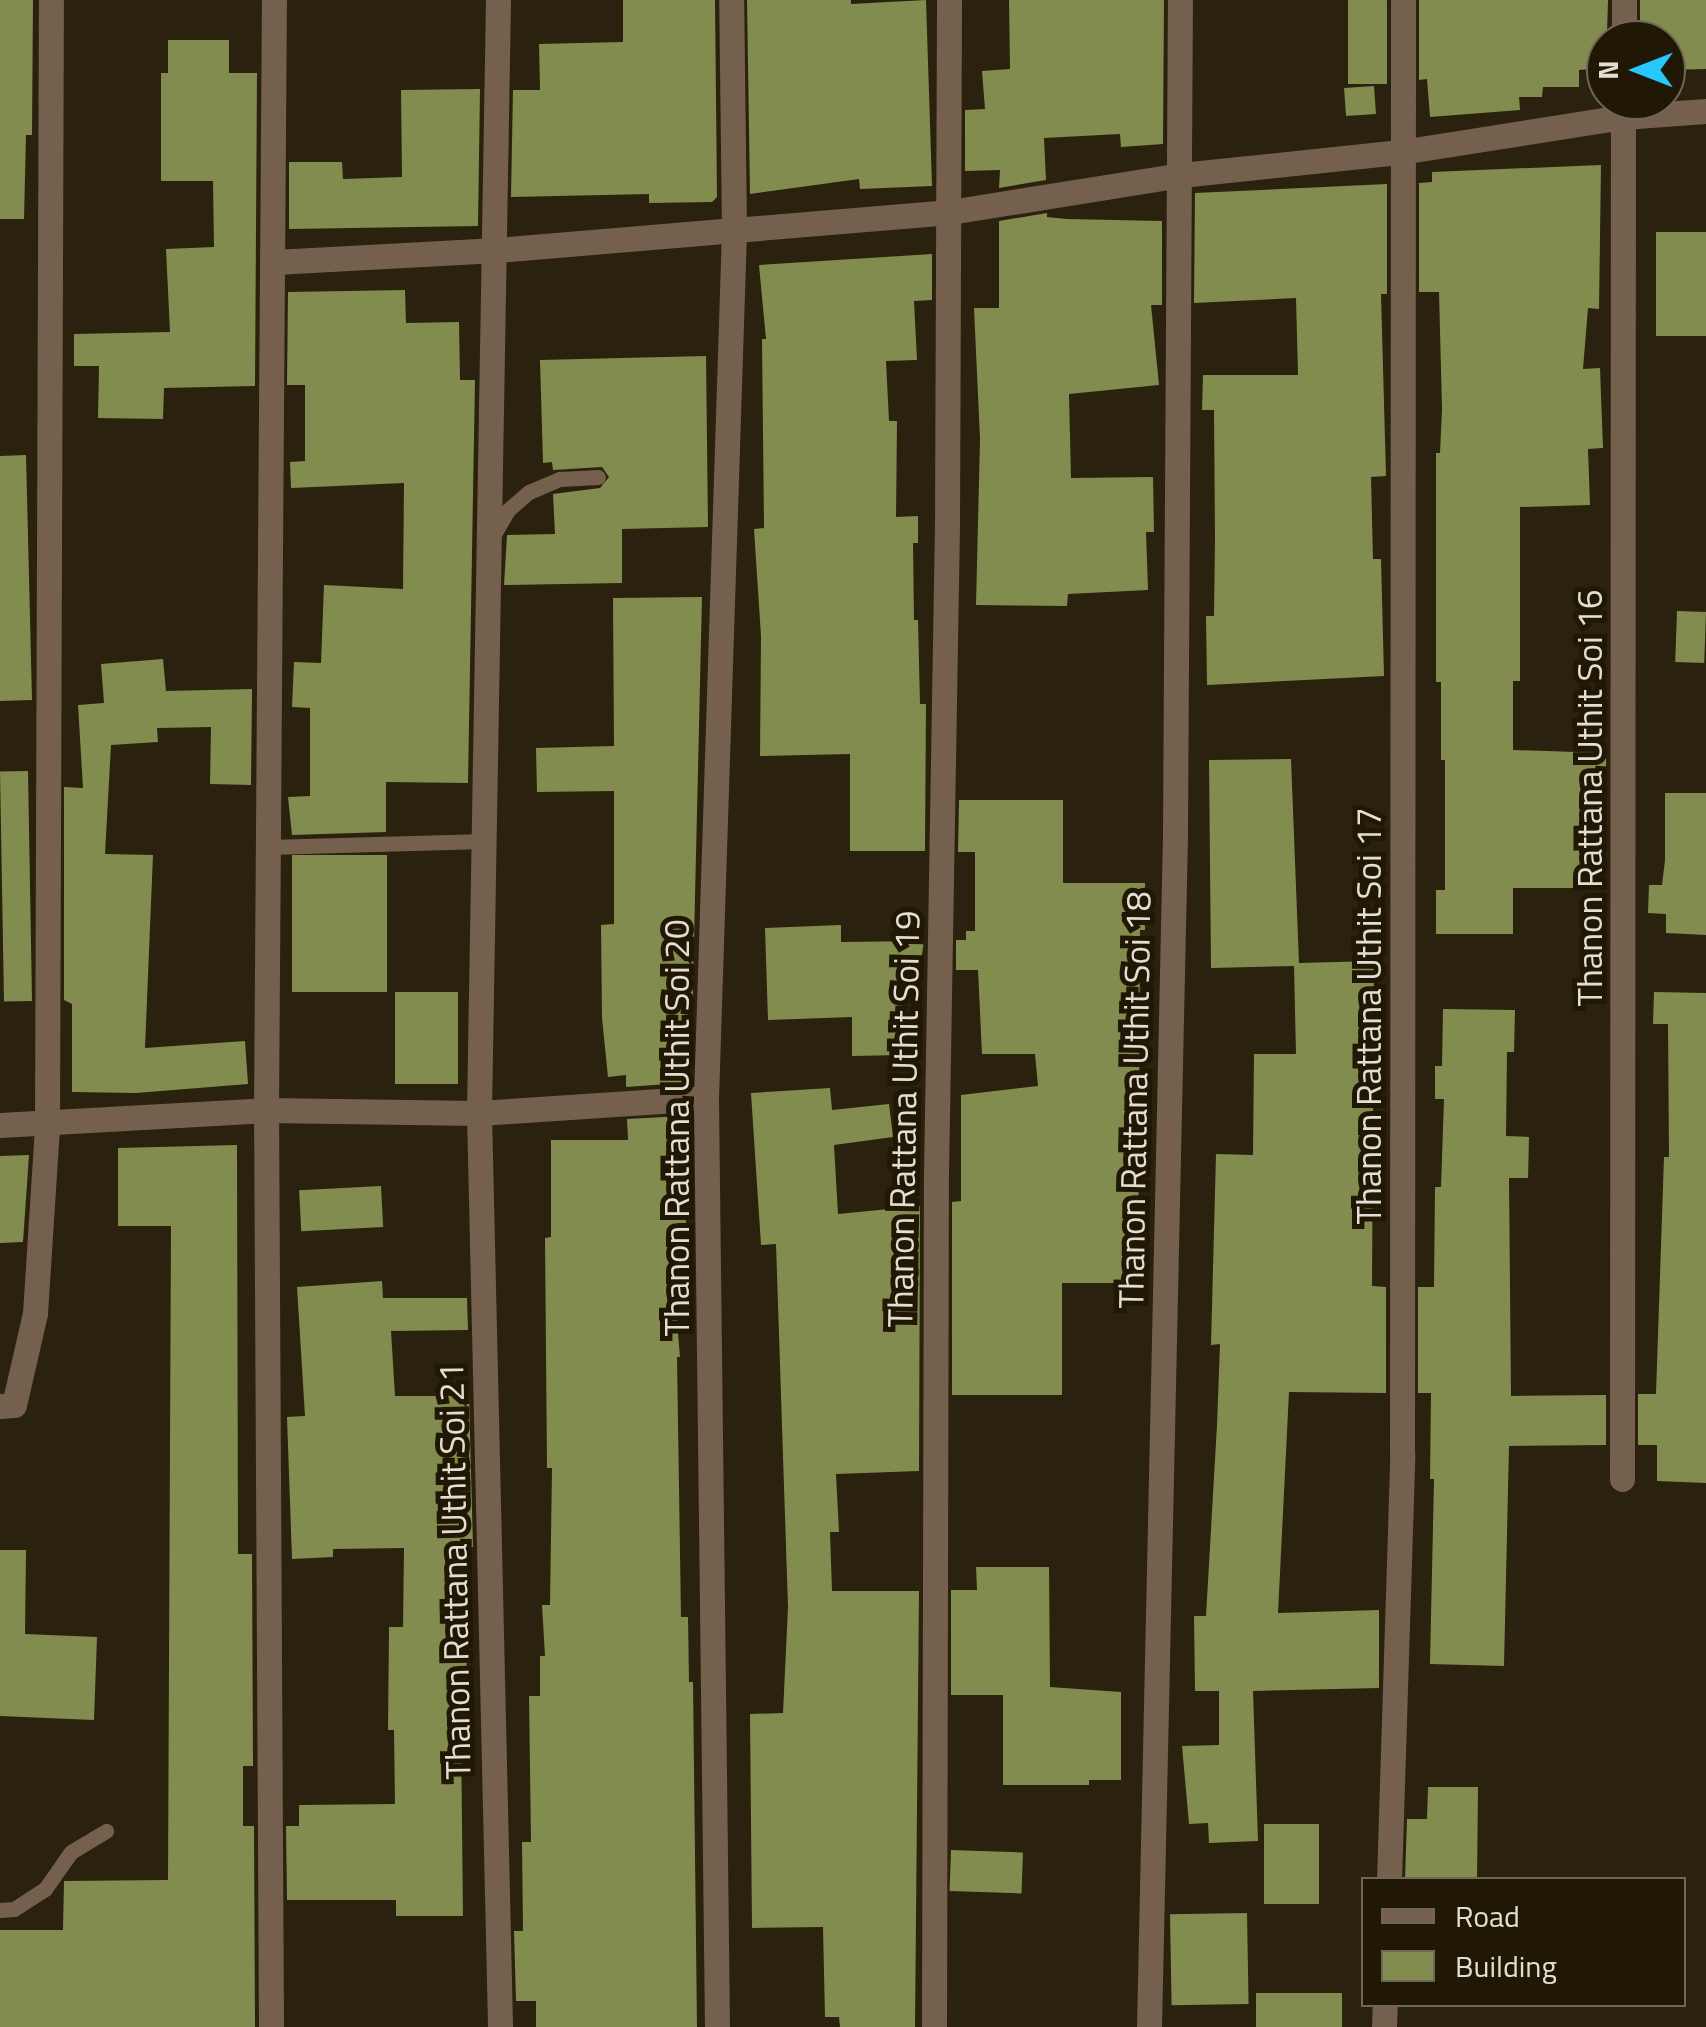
<!DOCTYPE html>
<html>
<head>
<meta charset="utf-8">
<style>
	body { margin:0 }
	#map { position:relative; width:1706px; height:2027px; overflow:hidden; background:#2a220e; font-family:"Titillium Web",sans-serif }
	div>[style] { position:absolute }
	[style*='--x'] { left:calc(var(--x)*1px); top:calc(var(--y)*1px); width:calc(var(--w)*1px); rotate:calc(var(--a)*1deg) }
	.building>* { inset:0; background:#828c4e; transform-origin:0 0 }
	.service>* { height:15px; margin:-7.5px; padding:0 7.5px; transform-origin:7.5px; border-radius:7.5px; background:#75604e }
	.minor>* { height:25px; margin:-12.5px; padding:0 12.5px; transform-origin:12.5px; border-radius:12.5px; background:#75604e }
	span { translate:-50% -50%; white-space:nowrap; text-align:center; line-height:1.15; -webkit-text-stroke:10px #201805; paint-order:stroke }
	.street-label { font-size:35px; color:#e3ded2 }
	.legend { position:absolute; left:1361px; top:1877px; width:325px; height:130px; box-sizing:border-box; background:#201805; border:2px solid #6e6757; margin:0; padding:12px 18px; list-style:none; font-size:30px; color:#e3ded2 }
	.legend li { display:flex; align-items:center; gap:20px; height:50px }
	.legend b { width:50px; border:2px solid #6e6757 }
	.north { position:absolute; left:1586px; top:20px; width:100px; height:100px; box-sizing:border-box; background:#201805; border:2px solid #6e6757; border-radius:50%; rotate:270deg; font-size:28px; font-weight:700; line-height:40px; text-align:center; color:#e3ded2 }
	.north::after { content:''; display:block; margin:auto; width:35px; height:45px; background:#27c8fe; clip-path:polygon(50% 0,100% 100%,50% 72%,0 100%) }
</style>
</head>
<body>
<div id="map">
	<div class="building">
		<div style="clip-path:polygon(0 0,33px 0,32px 135px,26px 135px,24px 219px,0 219px)"></div>
		<div style="clip-path:polygon(623px 0,715px 0,717px 197px,712px 202px,649px 203px,649px 194px,511px 197px,513px 90px,540px 90px,539px 44px,623px 42px)"></div>
		<div style="clip-path:polygon(747px 0,851px 0,851px 4px,926px 0,932px 186px,860px 189px,859px 179px,750px 194px)"></div>
		<div style="clip-path:polygon(1009px 0,1164px 0,1163px 144px,1121px 147px,1120px 134px,1044px 138px,1046px 180px,999px 188px,1000px 170px,965px 171px,965px 110px,985px 109px,982px 71px,1010px 69px)"></div>
		<div style="left:1348px;top:0;width:39px;height:84px"></div>
		<div style="clip-path:polygon(1419px 0,1608px 0,1606px 68px,1579px 70px,1579px 87px,1543px 87px,1542px 97px,1519px 97px,1520px 110px,1430px 117px,1427px 79px,1419px 80px)"></div>
		<div style="clip-path:polygon(1640px 0,1706px 0,1706px 69px,1666px 70px,1666px 40px,1640px 40px)"></div>
		<div style="clip-path:polygon(168px 40px,229px 40px,229px 73px,257px 73px,255px 386px,164px 388px,163px 419px,98px 418px,99px 366px,74px 366px,74px 334px,170px 332px,166px 249px,214px 247px,213px 181px,161px 181px,161px 73px,168px 73px)"></div>
		<div style="left:1374px;top:86px;width:28px;height:30px;rotate:86deg"></div>
		<div style="clip-path:polygon(480px 89px,478px 226px,289px 229px,289px 162px,342px 162px,343px 179px,402px 177px,401px 90px)"></div>
		<div style="clip-path:polygon(1601px 165px,1599px 309px,1588px 308px,1583px 369px,1600px 368px,1603px 448px,1588px 449px,1590px 505px,1520px 507px,1520px 681px,1513px 681px,1513px 750px,1606px 753px,1606px 855px,1597px 854px,1597px 888px,1513px 888px,1513px 934px,1436px 934px,1436px 890px,1445px 890px,1445px 760px,1441px 760px,1441px 682px,1436px 682px,1436px 453px,1440px 453px,1442px 409px,1439px 292px,1419px 292px,1419px 183px,1432px 182px,1432px 172px)"></div>
		<div style="clip-path:polygon(1387px 184px,1387px 294px,1381px 294px,1386px 476px,1371px 477px,1373px 559px,1381px 559px,1384px 676px,1207px 685px,1206px 616px,1214px 616px,1215px 538px,1214px 410px,1202px 410px,1203px 375px,1298px 375px,1296px 298px,1194px 303px,1195px 193px)"></div>
		<div style="clip-path:polygon(1047px 213px,1047px 217px,1067px 219px,1162px 221px,1162px 305px,1151px 305px,1159px 385px,1069px 394px,1071px 478px,1153px 477px,1154px 532px,1146px 532px,1148px 590px,1068px 594px,1067px 606px,976px 605px,980px 439px,974px 308px,999px 308px,999px 221px)"></div>
		<div style="left:1706px;top:232px;width:104px;height:50px;rotate:90deg"></div>
		<div style="clip-path:polygon(932px 254px,932px 300px,914px 301px,917px 360px,886px 361px,889px 421px,897px 421px,896px 517px,918px 516px,918px 543px,913px 543px,914px 620px,918px 620px,920px 704px,926px 704px,925px 851px,850px 851px,850px 754px,760px 756px,761px 636px,754px 529px,764px 528px,762px 339px,766px 339px,759px 265px)"></div>
		<div style="clip-path:polygon(405px 290px,406px 323px,459px 322px,460px 380px,475px 380px,468px 783px,386px 782px,386px 832px,292px 835px,288px 797px,310px 796px,310px 708px,292px 707px,294px 662px,321px 663px,324px 585px,403px 589px,404px 483px,291px 488px,290px 462px,305px 461px,305px 385px,287px 385px,288px 292px)"></div>
		<div style="clip-path:polygon(706px 356px,708px 527px,622px 529px,622px 583px,504px 585px,507px 535px,555px 534px,553px 494px,600px 488px,609px 477px,602px 467px,553px 470px,552px 462px,543px 463px,540px 360px)"></div>
		<div style="clip-path:polygon(26px 455px,32px 700px,0 701px,0 456px)"></div>
		<div style="clip-path:polygon(702px 597px,691px 1070px,681px 1070px,682px 1083px,626px 1087px,626px 1075px,608px 1077px,602px 1018px,601px 925px,614px 924px,614px 791px,537px 792px,536px 748px,614px 746px,613px 598px)"></div>
		<div style="left:1677px;top:611px;width:29px;height:51px;rotate:2deg"></div>
		<div style="clip-path:polygon(163px 659px,166px 691px,252px 689px,251px 785px,210px 784px,211px 727px,157px 728px,158px 742px,111px 745px,105px 854px,153px 855px,145px 1048px,245px 1041px,248px 1084px,136px 1093px,72px 1092px,72px 1004px,64px 1000px,64px 787px,83px 788px,78px 705px,104px 703px,101px 664px)"></div>
		<div style="clip-path:polygon(1291px 759px,1299px 963px,1374px 961px,1372px 1286px,1386px 1287px,1386px 1393px,1289px 1392px,1278px 1613px,1379px 1610px,1379px 1688px,1253px 1691px,1258px 1841px,1209px 1843px,1208px 1823px,1189px 1824px,1182px 1746px,1219px 1745px,1219px 1691px,1195px 1691px,1194px 1616px,1206px 1616px,1217px 1425px,1220px 1344px,1211px 1345px,1216px 1154px,1253px 1155px,1254px 1054px,1296px 1054px,1294px 966px,1211px 968px,1209px 760px)"></div>
		<div style="left:28px;top:771px;width:230px;height:28px;rotate:89deg"></div>
		<div style="clip-path:polygon(1665px 793px,1706px 793px,1706px 935px,1666px 933px,1666px 914px,1648px 913px,1649px 885px,1662px 885px,1665px 860px)"></div>
		<div style="clip-path:polygon(959px 800px,1063px 800px,1063px 883px,1145px 883px,1145px 930px,1140px 930px,1138px 1283px,1062px 1283px,1062px 1395px,952px 1395px,952px 1202px,961px 1201px,961px 1095px,1038px 1086px,1035px 1054px,982px 1054px,978px 970px,956px 970px,956px 940px,966px 940px,966px 931px,975px 931px,975px 852px,958px 852px)"></div>
		<div style="left:387px;top:855px;width:137px;height:95px;rotate:90deg"></div>
		<div style="clip-path:polygon(841px 925px,841px 942px,924px 941px,917px 988px,902px 989px,903px 1055px,852px 1056px,852px 1017px,768px 1020px,765px 928px)"></div>
		<div style="left:395px;top:992px;width:63px;height:92px"></div>
		<div style="clip-path:polygon(1654px 992px,1706px 993px,1706px 1483px,1657px 1481px,1657px 1445px,1638px 1445px,1638px 1394px,1656px 1394px,1664px 1157px,1669px 1157px,1668px 1024px,1653px 1024px)"></div>
		<div style="clip-path:polygon(1443px 1009px,1515px 1010px,1514px 1052px,1507px 1052px,1506px 1136px,1529px 1137px,1528px 1178px,1509px 1178px,1511px 1396px,1606px 1395px,1606px 1445px,1509px 1446px,1504px 1666px,1430px 1664px,1434px 1479px,1430px 1479px,1431px 1393px,1418px 1393px,1418px 1287px,1434px 1287px,1435px 1187px,1441px 1187px,1444px 1099px,1435px 1099px,1435px 1066px,1442px 1066px)"></div>
		<div style="clip-path:polygon(830px 1088px,832px 1110px,889px 1104px,893px 1137px,834px 1145px,838px 1214px,920px 1206px,919px 1471px,836px 1474px,839px 1532px,830px 1532px,832px 1591px,919px 1591px,915px 2027px,840px 2027px,839px 2017px,825px 2017px,823px 1927px,752px 1928px,750px 1714px,783px 1713px,788px 1607px,776px 1244px,761px 1245px,751px 1093px)"></div>
		<div style="clip-path:polygon(683px 1116px,688px 1296px,675px 1297px,680px 1357px,677px 1357px,681px 1617px,688px 1617px,689px 1682px,693px 1682px,697px 2027px,536px 2027px,536px 2001px,516px 2001px,514px 1931px,523px 1931px,522px 1842px,531px 1842px,529px 1696px,540px 1696px,540px 1656px,545px 1656px,542px 1605px,550px 1605px,552px 1468px,547px 1468px,545px 1238px,551px 1237px,551px 1140px,628px 1140px,627px 1119px)"></div>
		<div style="clip-path:polygon(237px 1145px,238px 1554px,252px 1554px,253px 1766px,243px 1766px,243px 1826px,254px 1826px,255px 2027px,0 2027px,0 1930px,63px 1930px,64px 1881px,168px 1880px,171px 1226px,118px 1226px,118px 1148px)"></div>
		<div style="clip-path:polygon(29px 1155px,23px 1242px,0 1243px,0 1156px)"></div>
		<div style="left:381px;top:1186px;width:41px;height:82px;rotate:87deg"></div>
		<div style="clip-path:polygon(382px 1281px,383px 1298px,467px 1298px,468px 1330px,391px 1331px,395px 1396px,469px 1396px,473px 1547px,461px 1547px,460px 1627px,467px 1627px,466px 1730px,461px 1730px,463px 1916px,396px 1916px,396px 1900px,287px 1900px,286px 1826px,299px 1826px,299px 1805px,395px 1804px,394px 1730px,388px 1730px,389px 1627px,403px 1627px,404px 1548px,333px 1549px,333px 1557px,292px 1559px,287px 1417px,305px 1416px,297px 1287px)"></div>
		<div style="clip-path:polygon(0 1550px,26px 1550px,25px 1634px,97px 1637px,94px 1720px,0 1716px)"></div>
		<div style="clip-path:polygon(976px 1567px,1049px 1567px,1050px 1687px,1121px 1692px,1121px 1780px,1089px 1780px,1089px 1785px,1003px 1785px,1003px 1695px,951px 1695px,951px 1590px,977px 1590px)"></div>
		<div style="clip-path:polygon(1428px 1787px,1478px 1787px,1477px 1880px,1405px 1880px,1407px 1819px,1427px 1819px)"></div>
		<div style="left:1264px;top:1824px;width:55px;height:80px"></div>
		<div style="left:951px;top:1850px;width:72px;height:41px;rotate:2deg"></div>
		<div style="left:1247px;top:1913px;width:91px;height:77px;rotate:89deg"></div>
		<div style="left:1256px;top:1993px;width:86px;height:34px"></div>
	</div>
	<div class="service">
		<div style="--x:493;--y:536;--w:30;--a:-60"></div>
		<div style="--x:508;--y:510;--w:28;--a:-41"></div>
		<div style="--x:529;--y:492;--w:34;--a:-23"></div>
		<div style="--x:560;--y:479;--w:38;--a:-3"></div>
		<div style="--x:268;--y:847;--w:217;--a:-1.6"></div>
		<div style="--x:0;--y:1910;--w:14;--a:-4"></div>
		<div style="--x:14;--y:1909;--w:37;--a:-33"></div>
		<div style="--x:45;--y:1889;--w:45;--a:-54.9"></div>
		<div style="--x:71;--y:1852;--w:41;--a:-31"></div>
	</div>
	<div class="minor">
		<div style="--x:498;--y:0;--w:1113;--a:90.98"></div>
		<div style="--x:479;--y:1113;--w:914;--a:88.68"></div>
		<div style="--x:1624;--y:40;--w:40;--a:-90"></div>
		<div style="--x:275;--y:262;--w:222;--a:-3.1"></div>
		<div style="--x:497;--y:250;--w:455;--a:-4.8"></div>
		<div style="--x:950;--y:212;--w:234;--a:-9.1"></div>
		<div style="--x:1181;--y:175;--w:221;--a:-6"></div>
		<div style="--x:1401;--y:152;--w:225;--a:-9"></div>
		<div style="--x:1623;--y:117;--w:83;--a:-4.1"></div>
		<div style="--x:0;--y:1125;--w:266;--a:-3.2"></div>
		<div style="--x:266;--y:1110;--w:213;--a:0.8"></div>
		<div style="--x:479;--y:1113;--w:227;--a:-3.8"></div>
		<div style="--x:0;--y:1406;--w:14;--a:-4"></div>
		<div style="--x:14;--y:1405;--w:94;--a:-77.1"></div>
		<div style="--x:35;--y:1313;--w:188;--a:-86.3"></div>
		<div style="--x:47;--y:1125;--w:1125;--a:-89.8"></div>
		<div style="--x:1622;--y:1479;--w:1375;--a:-89.96"></div>
		<div style="--x:1389;--y:1880;--w:425;--a:-88.2"></div>
		<div style="--x:1402;--y:1455;--w:1455;--a:-89.96"></div>
		<div style="--x:271;--y:2027;--w:917;--a:-90.31"></div>
		<div style="--x:266;--y:1110;--w:1110;--a:-89.59"></div>
		<div style="--x:717;--y:2027;--w:929;--a:-90.68"></div>
		<div style="--x:706;--y:1098;--w:868;--a:-88.15"></div>
		<div style="--x:734;--y:230;--w:230;--a:-90.7"></div>
		<div style="--x:934;--y:2027;--w:853;--a:-89.87"></div>
		<div style="--x:936;--y:1174;--w:647;--a:-89.03"></div>
		<div style="--x:947;--y:527;--w:527;--a:-89.78"></div>
		<div style="--x:1149;--y:2027;--w:1194;--a:-88.75"></div>
		<div style="--x:1175;--y:833;--w:833;--a:-89.66"></div>
		<div style="--x:1384;--y:2027;--w:23;--a:-88"></div>
	</div>
	<div class="street-label">
		<span style="left:1589px;top:798px;rotate:-90deg">Thanon Rattana Uthit Soi 16</span>
		<span style="left:1368px;top:1016px;rotate:-90deg">Thanon Rattana Uthit Soi 17</span>
		<span style="left:1134px;top:1100px;rotate:-89deg">Thanon Rattana Uthit Soi 18</span>
		<span style="left:903px;top:1119px;rotate:-89deg">Thanon Rattana Uthit Soi 19</span>
		<span style="left:676px;top:1128px;rotate:-90deg">Thanon Rattana Uthit Soi 20</span>
		<span style="left:454px;top:1571px;rotate:-91deg">Thanon Rattana Uthit Soi 21</span>
	</div>
	<ul class="legend">
	<li><b style="height:12px;background:#75604e"></b>Road</li>
	<li><b style="height:28px;background:#828c4e"></b>Building</li>
	</ul>
	<div class="north">N</div>
</div>
</body>
</html>
